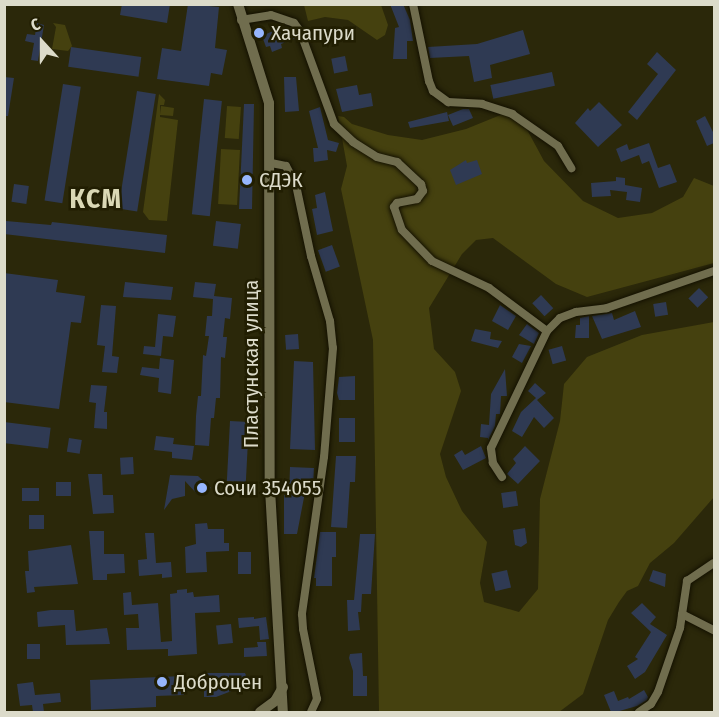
<!DOCTYPE html>
<html>
<head>
<meta charset="utf-8">
<style>
	body { margin:0 }
	#map { position:relative; width:719px; height:717px; overflow:hidden; background:#2b280a; font-family:"Fira Sans Condensed",sans-serif }
	div>[style] { position:absolute }
	[style*='--x'] { left:calc(var(--x)*1px); top:calc(var(--y)*1px); width:calc(var(--w)*1px); rotate:calc(var(--a)*1deg) }
	.green>* { inset:0; background:#45410f; transform-origin:0 0 }
	.building>* { inset:0; background:#2f3a53; transform-origin:0 0 }
	.roads { filter:drop-shadow(0 0 2px #141100) drop-shadow(0 0 2px #141100) }
	.minor>* { height:8px; margin:-4px; padding:0 4px; transform-origin:4px; border-radius:4px; background:#706d4e }
	.secondary>* { height:10px; margin:-5px; padding:0 5px; transform-origin:5px; border-radius:5px; background:#706d4e }
	.dots>* { width:16px; height:16px; translate:-50% -50%; box-sizing:border-box; border:3px solid #211e02; border-radius:50% }
	span { translate:-50% -50%; white-space:nowrap; text-align:center; line-height:1.15; -webkit-text-stroke:5px #211e02; paint-order:stroke }
	.poi-label { font-size:21px; color:#dcdbca }
	.left { translate:0 -50%; text-align:left }
	.street-label { font-size:21px; color:#dcdbca }
	.district-label { font-size:27px; color:#dad8b5; font-weight:700; letter-spacing:1.5px }
	.frame { position:absolute; inset:0; border:6px solid #dcdbca; pointer-events:none }
	.north { position:absolute; left:12px; top:12px; width:60px; height:60px; -webkit-text-stroke:4px #211e02; paint-order:stroke; rotate:339deg; font-size:16px; font-weight:700; line-height:24px; text-align:center; color:#dcdbca }
	.north::after { content:''; display:block; margin:auto; width:21px; height:27px; background:#dcdbca; clip-path:polygon(50% 0,100% 100%,50% 72%,0 100%) }
</style>
</head>
<body>
<div id="map">
	<div class="green">
		<div style="clip-path:polygon(304px 5px,381px 5px,388px 25px,385px 35px,377px 40px,348px 20px,325px 17px,308px 21px)"></div>
		<div style="clip-path:polygon(53px 23px,65px 25px,72px 46px,68px 51px,52px 49px,56px 27px)"></div>
		<div style="clip-path:polygon(159px 94px,165px 100px,164px 105px,160px 105px,160px 114px,161px 106px,174px 108px,173px 116px,160px 115px,160px 117px,178px 120px,167px 221px,149px 220px,143px 212px)"></div>
		<div style="left:227px;top:106px;width:14px;height:32px;rotate:4deg"></div>
		<div style="clip-path:polygon(503px 114px,524px 124px,544px 161px,583px 201px,618px 218px,652px 213px,683px 197px,694px 178px,714px 186px,714px 263px,587px 297px,556px 284px,493px 238px,476px 240px,462px 254px,429px 308px,434px 349px,455px 372px,461px 391px,440px 454px,446px 477px,462px 511px,487px 542px,480px 583px,484px 602px,519px 612px,538px 589px,540px 499px,560px 421px,564px 384px,587px 357px,642px 335px,714px 322px,714px 497px,674px 543px,650px 563px,638px 586px,627px 591px,619px 602px,608px 620px,583px 694px,559px 712px,379px 712px,373px 340px,341px 189px,347px 166px,338px 116px,344px 117px,352px 124px,388px 135px,422px 140px,466px 129px)"></div>
		<div style="left:221px;top:149px;width:19px;height:55px;rotate:3deg"></div>
	</div>
	<div class="building">
		<div style="clip-path:polygon(122px 4px,170px 4px,167px 23px,120px 15px)"></div>
		<div style="clip-path:polygon(188px 4px,219px 7px,215px 48px,227px 50px,222px 75px,211px 73px,209px 86px,157px 79px,162px 48px,181px 51px)"></div>
		<div style="clip-path:polygon(390px 4px,403px 4px,410px 20px,413px 41px,407px 41px,407px 59px,393px 59px,395px 28px,399px 27px)"></div>
		<div style="clip-path:polygon(37px 23px,44px 25px,38px 61px,31px 60px,34px 43px,25px 41px,27px 34px,35px 35px)"></div>
		<div style="clip-path:polygon(291px 29px,296px 38px,281px 44px,282px 48px,272px 52px,270px 46px,266px 47px,262px 36px,275px 30px,277px 34px)"></div>
		<div style="clip-path:polygon(523px 30px,530px 54px,490px 65px,492px 78px,474px 82px,469px 56px,430px 58px,428px 47px,477px 44px)"></div>
		<div style="left:71px;top:47px;width:71px;height:20px;rotate:8deg"></div>
		<div style="clip-path:polygon(657px 52px,676px 70px,637px 120px,628px 112px,658px 74px,647px 64px)"></div>
		<div style="left:345px;top:56px;width:15px;height:14px;rotate:79deg"></div>
		<div style="left:552px;top:72px;width:14px;height:63px;rotate:78deg"></div>
		<div style="clip-path:polygon(4px 77px,14px 78px,8px 116px,4px 116px)"></div>
		<div style="clip-path:polygon(284px 77px,296px 77px,299px 111px,285px 112px)"></div>
		<div style="left:63px;top:84px;width:18px;height:118px;rotate:9deg"></div>
		<div style="clip-path:polygon(357px 85px,359px 95px,371px 93px,373px 106px,342px 112px,336px 89px)"></div>
		<div style="left:137px;top:91px;width:19px;height:119px;rotate:9deg"></div>
		<div style="left:204px;top:99px;width:18px;height:116px;rotate:6deg"></div>
		<div style="clip-path:polygon(599px 102px,622px 125px,598px 147px,575px 123px,588px 108px,590px 111px)"></div>
		<div style="clip-path:polygon(244px 104px,254px 104px,252px 209px,239px 209px)"></div>
		<div style="clip-path:polygon(320px 107px,328px 140px,339px 143px,336px 152px,327px 150px,328px 160px,314px 162px,313px 148px,318px 148px,309px 111px)"></div>
		<div style="clip-path:polygon(463px 109px,469px 109px,473px 118px,453px 126px,448px 115px)"></div>
		<div style="clip-path:polygon(447px 112px,449px 121px,410px 128px,408px 122px)"></div>
		<div style="clip-path:polygon(705px 116px,714px 134px,714px 143px,707px 146px,696px 121px)"></div>
		<div style="clip-path:polygon(649px 143px,658px 168px,670px 164px,677px 182px,659px 188px,649px 161px,642px 164px,639px 155px,621px 162px,616px 149px,627px 144px,629px 150px)"></div>
		<div style="clip-path:polygon(466px 160px,467px 163px,477px 160px,482px 174px,456px 185px,450px 170px)"></div>
		<div style="clip-path:polygon(616px 177px,625px 178px,625px 185px,642px 188px,640px 202px,626px 200px,627px 192px,610px 190px,611px 196px,592px 197px,591px 183px,616px 181px)"></div>
		<div style="left:14px;top:184px;width:15px;height:18px;rotate:8deg"></div>
		<div style="clip-path:polygon(325px 192px,333px 231px,317px 235px,312px 209px,317px 208px,315px 195px)"></div>
		<div style="clip-path:polygon(6px 221px,51px 225px,52px 222px,167px 235px,165px 253px,4px 234px)"></div>
		<div style="left:216px;top:221px;width:25px;height:25px;rotate:7deg"></div>
		<div style="left:332px;top:245px;width:23px;height:15px;rotate:70deg"></div>
		<div style="clip-path:polygon(4px 273px,58px 280px,56px 292px,85px 296px,81px 323px,71px 322px,59px 409px,4px 402px)"></div>
		<div style="clip-path:polygon(125px 282px,173px 287px,171px 300px,123px 297px)"></div>
		<div style="clip-path:polygon(195px 282px,216px 284px,214px 296px,232px 298px,230px 319px,225px 318px,223px 337px,227px 337px,225px 358px,221px 357px,220px 398px,216px 398px,214px 418px,211px 418px,209px 446px,195px 445px,196px 416px,198px 396px,201px 396px,203px 355px,206px 356px,209px 336px,205px 336px,207px 316px,212px 316px,213px 299px,193px 297px)"></div>
		<div style="left:699px;top:288px;width:13px;height:15px;rotate:45deg"></div>
		<div style="left:541px;top:295px;width:18px;height:12px;rotate:47deg"></div>
		<div style="left:666px;top:302px;width:13px;height:13px;rotate:81deg"></div>
		<div style="clip-path:polygon(101px 305px,116px 306px,112px 356px,119px 357px,117px 373px,102px 372px,105px 346px,97px 345px)"></div>
		<div style="clip-path:polygon(500px 305px,516px 316px,508px 330px,492px 321px)"></div>
		<div style="clip-path:polygon(635px 311px,641px 327px,602px 339px,592px 316px,612px 313px,614px 320px)"></div>
		<div style="clip-path:polygon(158px 314px,176px 316px,173px 337px,163px 336px,161px 356px,143px 354px,144px 346px,155px 347px)"></div>
		<div style="clip-path:polygon(589px 316px,589px 338px,575px 338px,576px 325px,580px 325px,580px 318px)"></div>
		<div style="clip-path:polygon(527px 324px,539px 333px,534px 344px,519px 335px)"></div>
		<div style="clip-path:polygon(475px 329px,491px 332px,490px 339px,502px 341px,498px 348px,471px 341px)"></div>
		<div style="left:298px;top:334px;width:15px;height:13px;rotate:86deg"></div>
		<div style="clip-path:polygon(519px 344px,531px 346px,522px 363px,512px 357px)"></div>
		<div style="left:562px;top:346px;width:15px;height:14px;rotate:74deg"></div>
		<div style="clip-path:polygon(160px 358px,174px 360px,171px 394px,158px 392px,159px 378px,140px 375px,142px 367px,159px 369px)"></div>
		<div style="clip-path:polygon(294px 361px,313px 362px,315px 450px,290px 449px)"></div>
		<div style="clip-path:polygon(505px 369px,507px 396px,501px 396px,500px 414px,496px 414px,495px 426px,488px 440px,488px 438px,480px 437px,481px 424px,489px 425px,491px 394px)"></div>
		<div style="clip-path:polygon(355px 376px,355px 400px,339px 400px,337px 393px,339px 377px)"></div>
		<div style="clip-path:polygon(535px 383px,546px 393px,537px 400px,554px 418px,544px 428px,534px 417px,522px 437px,512px 431px,521px 412px,536px 398px,528px 391px)"></div>
		<div style="clip-path:polygon(91px 385px,107px 386px,104px 412px,107px 412px,107px 429px,94px 428px,96px 403px,89px 402px)"></div>
		<div style="left:339px;top:418px;width:16px;height:24px"></div>
		<div style="left:230px;top:421px;width:19px;height:60px;rotate:3deg"></div>
		<div style="left:4px;top:422px;width:47px;height:21px;rotate:7deg"></div>
		<div style="clip-path:polygon(156px 436px,174px 438px,173px 444px,194px 446px,192px 460px,172px 458px,172px 452px,154px 450px)"></div>
		<div style="left:69px;top:438px;width:13px;height:14px;rotate:9deg"></div>
		<div style="clip-path:polygon(481px 446px,486px 458px,463px 470px,454px 455px,462px 450px,465px 455px)"></div>
		<div style="clip-path:polygon(525px 446px,540px 461px,518px 484px,507px 474px,516px 463px,513px 459px)"></div>
		<div style="clip-path:polygon(336px 456px,356px 456px,355px 482px,350px 482px,347px 528px,331px 527px)"></div>
		<div style="left:133px;top:457px;width:17px;height:13px;rotate:87deg"></div>
		<div style="clip-path:polygon(290px 467px,314px 468px,313px 487px,306px 487px,297px 534px,284px 534px,284px 495px,289px 495px)"></div>
		<div style="clip-path:polygon(88px 474px,102px 474px,103px 495px,113px 495px,114px 513px,93px 514px)"></div>
		<div style="clip-path:polygon(170px 475px,198px 476px,211px 488px,197px 494px,185px 481px,185px 496px,172px 499px,164px 510px)"></div>
		<div style="left:56px;top:482px;width:15px;height:14px"></div>
		<div style="left:22px;top:488px;width:17px;height:13px"></div>
		<div style="left:516px;top:491px;width:15px;height:15px;rotate:82deg"></div>
		<div style="left:29px;top:515px;width:15px;height:14px"></div>
		<div style="clip-path:polygon(207px 523px,208px 529px,224px 529px,224px 543px,229px 543px,229px 551px,206px 552px,207px 572px,186px 573px,185px 547px,196px 544px,195px 524px)"></div>
		<div style="clip-path:polygon(525px 528px,527px 543px,521px 547px,515px 545px,513px 530px)"></div>
		<div style="clip-path:polygon(89px 531px,104px 531px,104px 554px,124px 554px,125px 573px,107px 574px,107px 580px,93px 580px)"></div>
		<div style="clip-path:polygon(320px 532px,336px 532px,336px 557px,332px 557px,332px 586px,316px 586px,316px 578px,314px 578px)"></div>
		<div style="clip-path:polygon(145px 533px,154px 533px,156px 563px,171px 562px,172px 577px,162px 578px,162px 574px,139px 576px,138px 560px,147px 559px)"></div>
		<div style="clip-path:polygon(360px 534px,375px 534px,371px 594px,362px 594px,361px 612px,358px 612px,360px 630px,348px 631px,347px 600px,354px 600px)"></div>
		<div style="clip-path:polygon(71px 545px,78px 584px,34px 587px,35px 592px,27px 593px,25px 571px,29px 571px,28px 551px)"></div>
		<div style="left:238px;top:552px;width:13px;height:22px"></div>
		<div style="left:507px;top:570px;width:18px;height:16px;rotate:77deg"></div>
		<div style="clip-path:polygon(653px 570px,666px 574px,665px 587px,649px 581px)"></div>
		<div style="clip-path:polygon(187px 589px,187px 593px,193px 592px,194px 597px,219px 595px,220px 612px,195px 613px,197px 654px,168px 656px,168px 649px,127px 650px,126px 628px,139px 628px,138px 614px,124px 615px,123px 593px,131px 592px,132px 605px,158px 603px,161px 642px,172px 641px,170px 594px,177px 593px,177px 590px)"></div>
		<div style="clip-path:polygon(642px 603px,656px 617px,650px 624px,667px 635px,645px 672px,635px 679px,627px 666px,638px 659px,635px 657px,651px 632px,631px 613px)"></div>
		<div style="clip-path:polygon(51px 610px,74px 610px,76px 631px,107px 628px,110px 644px,66px 645px,65px 625px,38px 627px,37px 612px)"></div>
		<div style="clip-path:polygon(254px 617px,254px 619px,266px 617px,269px 639px,260px 640px,259px 626px,239px 628px,238px 618px)"></div>
		<div style="left:231px;top:624px;width:19px;height:15px;rotate:84deg"></div>
		<div style="clip-path:polygon(257px 642px,266px 642px,267px 656px,244px 657px,244px 648px,258px 647px)"></div>
		<div style="left:27px;top:644px;width:13px;height:15px"></div>
		<div style="clip-path:polygon(362px 653px,363px 676px,367px 676px,367px 696px,353px 696px,353px 671px,349px 658px,350px 654px)"></div>
		<div style="clip-path:polygon(204px 673px,245px 673px,250px 684px,216px 697px,204px 697px)"></div>
		<div style="clip-path:polygon(183px 676px,184px 695px,156px 696px,156px 707px,91px 710px,90px 680px)"></div>
		<div style="clip-path:polygon(33px 682px,35px 695px,60px 693px,61px 702px,43px 704px,44px 712px,33px 712px,32px 705px,20px 706px,17px 684px)"></div>
		<div style="clip-path:polygon(644px 690px,648px 697px,647px 700px,637px 706px,616px 712px,611px 712px,604px 695px,614px 691px,618px 701px,628px 697px,629px 699px)"></div>
	</div>
	<div class="roads">
		<div class="minor">
			<div style="--x:413;--y:4;--w:79;--a:78.3"></div>
			<div style="--x:429;--y:81;--w:11;--a:68"></div>
			<div style="--x:433;--y:91;--w:19;--a:36"></div>
			<div style="--x:448;--y:102;--w:34;--a:3"></div>
			<div style="--x:482;--y:104;--w:32;--a:18"></div>
			<div style="--x:512;--y:114;--w:56;--a:34.8"></div>
			<div style="--x:558;--y:146;--w:26;--a:59"></div>
			<div style="--x:241;--y:20;--w:30;--a:-9"></div>
			<div style="--x:271;--y:15;--w:24;--a:19"></div>
			<div style="--x:294;--y:23;--w:10;--a:53"></div>
			<div style="--x:300;--y:31;--w:99;--a:69.9"></div>
			<div style="--x:334;--y:124;--w:26;--a:43"></div>
			<div style="--x:353;--y:142;--w:28;--a:32"></div>
			<div style="--x:377;--y:157;--w:21;--a:14"></div>
			<div style="--x:397;--y:162;--w:33;--a:43"></div>
			<div style="--x:421;--y:184;--w:7;--a:74"></div>
			<div style="--x:423;--y:191;--w:10;--a:127"></div>
			<div style="--x:417;--y:199;--w:20;--a:169"></div>
			<div style="--x:397;--y:203;--w:5;--a:127"></div>
			<div style="--x:394;--y:207;--w:24;--a:71"></div>
			<div style="--x:402;--y:230;--w:43;--a:45.9"></div>
			<div style="--x:432;--y:261;--w:63;--a:25.3"></div>
			<div style="--x:489;--y:288;--w:72;--a:36.6"></div>
			<div style="--x:271;--y:163;--w:15;--a:11"></div>
			<div style="--x:286;--y:166;--w:21;--a:62"></div>
			<div style="--x:296;--y:185;--w:73;--a:78.1"></div>
			<div style="--x:311;--y:256;--w:68;--a:73.7"></div>
			<div style="--x:330;--y:321;--w:27;--a:84"></div>
			<div style="--x:333;--y:348;--w:109;--a:94.7"></div>
			<div style="--x:324;--y:457;--w:159;--a:98"></div>
			<div style="--x:302;--y:614;--w:15;--a:86"></div>
			<div style="--x:303;--y:629;--w:71;--a:78.7"></div>
			<div style="--x:317;--y:699;--w:14;--a:115"></div>
			<div style="--x:502;--y:477;--w:17;--a:-123"></div>
			<div style="--x:493;--y:463;--w:15;--a:-98"></div>
			<div style="--x:491;--y:448;--w:130;--a:-64.4"></div>
			<div style="--x:547;--y:331;--w:18;--a:-45"></div>
			<div style="--x:560;--y:318;--w:17;--a:-21"></div>
			<div style="--x:576;--y:312;--w:31;--a:-7"></div>
			<div style="--x:607;--y:308;--w:113;--a:-19.1"></div>
			<div style="--x:682;--y:614;--w:36;--a:27"></div>
			<div style="--x:639;--y:712;--w:14;--a:-34"></div>
			<div style="--x:651;--y:704;--w:14;--a:-60"></div>
			<div style="--x:658;--y:692;--w:68;--a:-71"></div>
			<div style="--x:680;--y:628;--w:48;--a:-81.5"></div>
			<div style="--x:687;--y:581;--w:32;--a:-34"></div>
		</div>
		<div class="secondary">
			<div style="--x:238;--y:4;--w:104;--a:72.6"></div>
			<div style="--x:269;--y:103;--w:386;--a:89.9"></div>
			<div style="--x:270;--y:489;--w:223;--a:86.7"></div>
			<div style="--x:260;--y:712;--w:19;--a:-36"></div>
			<div style="--x:275;--y:701;--w:16;--a:-60"></div>
		</div>
	</div>
	<div class="dots">
		<div style="left:259px;top:33px;background:#97b6fd"></div>
		<div style="left:247px;top:180px;background:#97b6fd"></div>
		<div style="left:202px;top:488px;background:#97b6fd"></div>
		<div style="left:162px;top:682px;background:#97b6fd"></div>
	</div>
	<div class="poi-label">
		<span class="left" style="left:271px;top:33px">Хачапури</span>
		<span class="left" style="left:259px;top:180px">СДЭК</span>
		<span class="left" style="left:214px;top:488px">Сочи 354055</span>
		<span class="left" style="left:174px;top:682px">Доброцен</span>
	</div>
	<div class="street-label">
		<span style="left:251px;top:364px;rotate:-90deg">Пластунская улица</span>
	</div>
	<div class="district-label">
		<span style="left:96px;top:200px">КСМ</span>
	</div>
	<div class="frame"></div>
	<div class="north">С</div>
</div>
</body>
</html>
